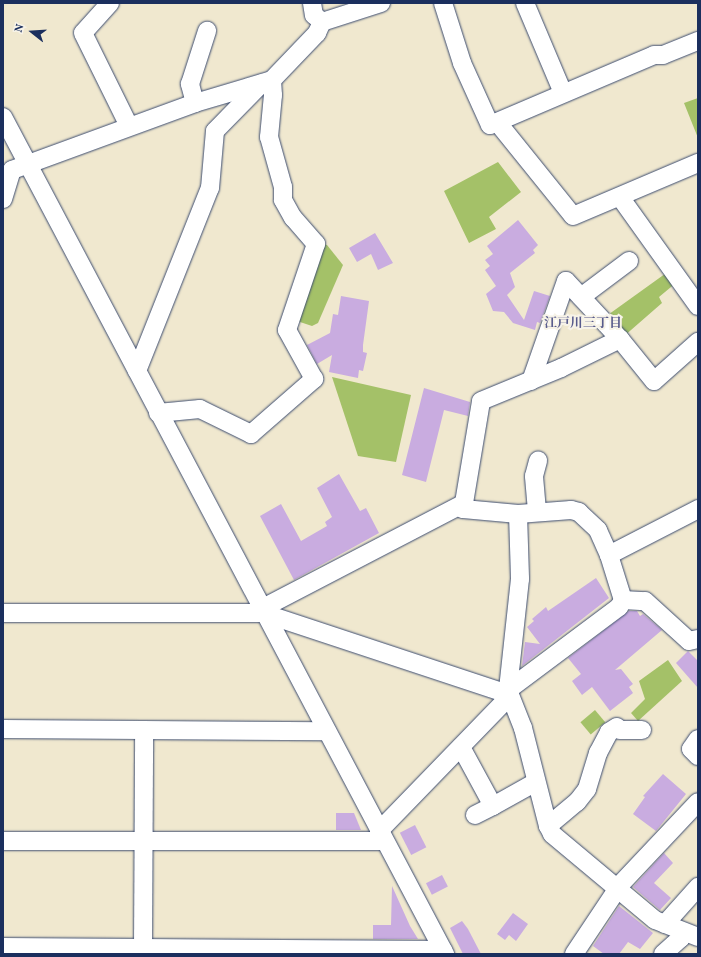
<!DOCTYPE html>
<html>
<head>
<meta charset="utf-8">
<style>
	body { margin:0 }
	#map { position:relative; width:701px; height:957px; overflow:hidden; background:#f0e8cf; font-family:Vollkorn,"Noto Serif JP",serif }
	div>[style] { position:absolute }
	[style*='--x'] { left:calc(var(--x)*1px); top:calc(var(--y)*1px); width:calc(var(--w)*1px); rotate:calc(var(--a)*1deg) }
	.green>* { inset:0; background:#a4c168; transform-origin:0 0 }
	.building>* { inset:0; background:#c9ace0; transform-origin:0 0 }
	.roads { filter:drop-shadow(0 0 1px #3b4b6f) drop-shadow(0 0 1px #3b4b6f) }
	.minor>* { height:18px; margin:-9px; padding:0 9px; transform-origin:9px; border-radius:9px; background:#fff }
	span { translate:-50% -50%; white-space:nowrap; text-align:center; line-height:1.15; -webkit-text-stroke:4px #f7f3e8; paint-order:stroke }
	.neighbourhood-label { font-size:13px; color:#585b8c; font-weight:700 }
	.frame { position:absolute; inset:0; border:4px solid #1b2f5e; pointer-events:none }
	.north { position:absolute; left:12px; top:12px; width:40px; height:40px; -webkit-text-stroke:3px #f7f3e8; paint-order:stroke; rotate:287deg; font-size:11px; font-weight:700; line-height:16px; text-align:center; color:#1b2f5e }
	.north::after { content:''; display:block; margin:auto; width:14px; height:18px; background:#1b2f5e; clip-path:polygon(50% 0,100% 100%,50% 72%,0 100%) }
</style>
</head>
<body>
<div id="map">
	<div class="green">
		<div style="clip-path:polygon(698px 98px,698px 138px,684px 103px)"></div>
		<div style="clip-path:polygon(498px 162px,521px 192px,489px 217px,496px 229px,469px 243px,444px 191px)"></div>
		<div style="clip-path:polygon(322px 244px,327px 245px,343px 265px,318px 323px,312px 326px,297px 321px)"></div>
		<div style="clip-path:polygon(669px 271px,677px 282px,659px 297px,662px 303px,623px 337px,605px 317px)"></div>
		<div style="clip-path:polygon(332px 377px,411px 395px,396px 462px,358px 456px)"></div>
		<div style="clip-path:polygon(668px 660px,682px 681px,638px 721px,631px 713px,645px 699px,639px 681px)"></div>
		<div style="left:595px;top:710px;width:16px;height:19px;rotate:50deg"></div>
	</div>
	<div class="building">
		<div style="clip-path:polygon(518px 220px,538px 245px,533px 250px,535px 253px,510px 273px,515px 287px,507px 295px,524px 320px,534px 291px,550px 296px,540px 323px,537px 322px,535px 330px,513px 323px,504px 312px,493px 311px,486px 294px,496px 286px,485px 270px,490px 266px,485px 260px,493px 254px,487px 246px)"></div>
		<div style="clip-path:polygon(375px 233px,393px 263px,378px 270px,371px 254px,357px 262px,349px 248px)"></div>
		<div style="clip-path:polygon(341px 296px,369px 301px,363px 345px,363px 352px,367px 353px,363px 371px,359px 370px,358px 378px,329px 372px,332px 355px,317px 364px,307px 345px,330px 333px,333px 314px,338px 315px)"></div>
		<div style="clip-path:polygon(424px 388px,470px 402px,468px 416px,444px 410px,426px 482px,402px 475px)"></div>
		<div style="clip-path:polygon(339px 474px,360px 511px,366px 508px,379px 533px,294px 580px,260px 516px,281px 504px,301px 541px,327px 526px,325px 522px,332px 517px,317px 488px)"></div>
		<div style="clip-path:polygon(596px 578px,609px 598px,522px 666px,525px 642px,540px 644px,527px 627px,534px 621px,532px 619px,546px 607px,548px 611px)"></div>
		<div style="clip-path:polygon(629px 611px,637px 611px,640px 616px,643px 614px,662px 630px,615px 670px,621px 669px,633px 684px,629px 687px,633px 693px,610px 711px,592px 687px,582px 695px,572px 681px,581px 674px,568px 658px)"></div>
		<div style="clip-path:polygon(688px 651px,698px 661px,698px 688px,676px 663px)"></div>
		<div style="clip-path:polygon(663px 774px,686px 794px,656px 831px,633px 814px,645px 797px,643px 796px)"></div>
		<div style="clip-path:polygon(336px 813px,354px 813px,361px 830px,336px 830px)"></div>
		<div style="left:415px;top:825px;width:25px;height:17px;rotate:63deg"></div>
		<div style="clip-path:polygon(664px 853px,673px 863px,654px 883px,671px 898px,660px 910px,633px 887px)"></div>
		<div style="left:442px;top:875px;width:13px;height:18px;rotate:63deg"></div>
		<div style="clip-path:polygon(392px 886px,410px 926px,418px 939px,373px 939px,373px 925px,391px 925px)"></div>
		<div style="clip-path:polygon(619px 906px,653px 933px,640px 949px,628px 942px,619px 954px,604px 954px,593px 946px)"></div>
		<div style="clip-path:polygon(513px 913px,528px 924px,516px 941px,509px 935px,505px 940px,497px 934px)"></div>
		<div style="clip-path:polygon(462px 921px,468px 929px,481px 954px,463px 954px,450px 928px)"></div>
	</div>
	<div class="roads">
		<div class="minor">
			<div style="--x:110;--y:3;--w:40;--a:132"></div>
			<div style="--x:83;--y:33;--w:104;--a:63.7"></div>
			<div style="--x:312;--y:3;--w:12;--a:81"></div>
			<div style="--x:314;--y:15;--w:11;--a:41"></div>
			<div style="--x:322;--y:22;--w:62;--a:-17.9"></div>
			<div style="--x:443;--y:3;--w:63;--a:72.4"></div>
			<div style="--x:462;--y:63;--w:68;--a:65.7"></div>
			<div style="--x:490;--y:125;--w:178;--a:-23.1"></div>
			<div style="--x:654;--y:55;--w:9;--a:0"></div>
			<div style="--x:663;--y:55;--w:38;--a:-22"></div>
			<div style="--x:525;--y:3;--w:98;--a:67.1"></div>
			<div style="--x:195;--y:103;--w:20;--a:-105"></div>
			<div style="--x:190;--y:84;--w:56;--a:-72.2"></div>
			<div style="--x:3;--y:117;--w:947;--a:62.16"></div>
			<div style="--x:498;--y:123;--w:119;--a:51.1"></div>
			<div style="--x:573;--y:216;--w:136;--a:-23"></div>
			<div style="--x:620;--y:197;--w:134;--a:54.4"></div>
			<div style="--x:3;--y:199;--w:30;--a:-73"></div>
			<div style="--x:12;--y:170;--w:195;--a:-20.1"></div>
			<div style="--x:195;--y:103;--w:80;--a:-16.6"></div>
			<div style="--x:272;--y:80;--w:65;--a:-46.2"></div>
			<div style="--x:317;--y:33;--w:12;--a:-66"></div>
			<div style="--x:581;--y:297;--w:60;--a:-36.9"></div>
			<div style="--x:137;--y:371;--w:197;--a:-68.3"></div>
			<div style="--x:210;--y:188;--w:57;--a:-85"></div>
			<div style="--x:215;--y:131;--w:67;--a:-45.6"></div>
			<div style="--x:531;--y:381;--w:106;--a:-70.7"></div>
			<div style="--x:566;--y:281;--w:79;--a:47"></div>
			<div style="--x:158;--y:413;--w:42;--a:-5.4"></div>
			<div style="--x:200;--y:409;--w:57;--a:26.1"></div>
			<div style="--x:251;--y:434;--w:84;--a:-41.1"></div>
			<div style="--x:314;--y:379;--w:56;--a:-118.9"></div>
			<div style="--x:287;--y:330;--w:91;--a:-71.4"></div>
			<div style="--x:316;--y:244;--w:35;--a:-131"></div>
			<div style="--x:293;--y:218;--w:21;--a:-119"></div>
			<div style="--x:283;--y:200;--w:13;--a:-90"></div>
			<div style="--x:283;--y:187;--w:52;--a:-105.6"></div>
			<div style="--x:269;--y:137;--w:42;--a:-84.6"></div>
			<div style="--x:273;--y:95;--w:15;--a:-94"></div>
			<div style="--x:537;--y:511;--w:35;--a:-95"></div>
			<div style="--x:534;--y:476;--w:16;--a:-75"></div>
			<div style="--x:518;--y:514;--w:65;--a:88.2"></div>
			<div style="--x:520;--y:579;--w:112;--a:96.2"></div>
			<div style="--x:508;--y:690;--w:41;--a:68.5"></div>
			<div style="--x:523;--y:728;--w:101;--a:75.7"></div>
			<div style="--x:548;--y:826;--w:9;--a:63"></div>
			<div style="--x:552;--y:834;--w:134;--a:39.9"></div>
			<div style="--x:655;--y:920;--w:46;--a:21.6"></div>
			<div style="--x:609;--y:555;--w:100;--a:-27.3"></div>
			<div style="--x:623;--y:600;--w:22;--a:3"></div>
			<div style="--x:645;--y:601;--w:59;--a:42.3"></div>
			<div style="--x:689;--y:641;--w:9;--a:-13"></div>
			<div style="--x:261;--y:609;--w:228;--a:-27.5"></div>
			<div style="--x:3;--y:613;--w:260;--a:0"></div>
			<div style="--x:263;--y:613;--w:258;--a:18.3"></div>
			<div style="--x:508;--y:690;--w:139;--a:-36.8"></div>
			<div style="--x:619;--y:607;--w:8;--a:-60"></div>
			<div style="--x:623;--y:600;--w:47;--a:-107.3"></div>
			<div style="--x:609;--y:555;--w:27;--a:-114"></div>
			<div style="--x:598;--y:530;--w:26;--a:-137"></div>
			<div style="--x:579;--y:512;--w:8;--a:-166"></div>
			<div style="--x:571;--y:510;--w:53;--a:175.7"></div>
			<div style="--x:518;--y:514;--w:55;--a:-174.8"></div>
			<div style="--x:463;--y:509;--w:109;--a:-80.5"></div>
			<div style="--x:481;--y:401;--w:87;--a:-22.4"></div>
			<div style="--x:561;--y:368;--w:66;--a:-26.2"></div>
			<div style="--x:620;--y:339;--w:54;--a:51"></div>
			<div style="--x:654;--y:381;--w:59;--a:-41.6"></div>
			<div style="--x:3;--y:729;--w:324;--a:0.4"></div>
			<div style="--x:698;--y:739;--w:12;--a:125"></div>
			<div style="--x:691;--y:749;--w:10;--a:45"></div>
			<div style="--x:461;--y:747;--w:67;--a:61.5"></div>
			<div style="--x:493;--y:806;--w:49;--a:-29.2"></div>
			<div style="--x:475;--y:815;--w:20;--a:-27"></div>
			<div style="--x:548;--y:826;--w:38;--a:-40"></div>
			<div style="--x:577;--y:802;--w:16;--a:-52"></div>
			<div style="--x:587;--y:789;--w:38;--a:-73"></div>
			<div style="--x:598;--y:753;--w:24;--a:-62"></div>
			<div style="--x:609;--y:732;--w:9;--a:-32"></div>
			<div style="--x:617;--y:727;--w:4;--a:45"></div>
			<div style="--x:620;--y:730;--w:22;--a:0"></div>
			<div style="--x:379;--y:831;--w:187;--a:-45.9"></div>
			<div style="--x:3;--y:841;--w:381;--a:0"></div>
			<div style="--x:617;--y:888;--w:118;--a:-46.7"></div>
			<div style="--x:665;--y:924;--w:50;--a:-48.3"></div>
			<div style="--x:3;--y:947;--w:440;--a:0.4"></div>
			<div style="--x:143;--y:949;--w:219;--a:-89.7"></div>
			<div style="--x:574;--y:954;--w:79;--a:-56.3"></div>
			<div style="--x:663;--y:954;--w:24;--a:-42"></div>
			<div style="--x:681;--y:938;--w:6;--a:-72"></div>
		</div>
	</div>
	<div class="neighbourhood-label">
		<span style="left:583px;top:324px">江戸川三丁目</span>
	</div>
	<div class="frame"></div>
	<div class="north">N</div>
</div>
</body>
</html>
